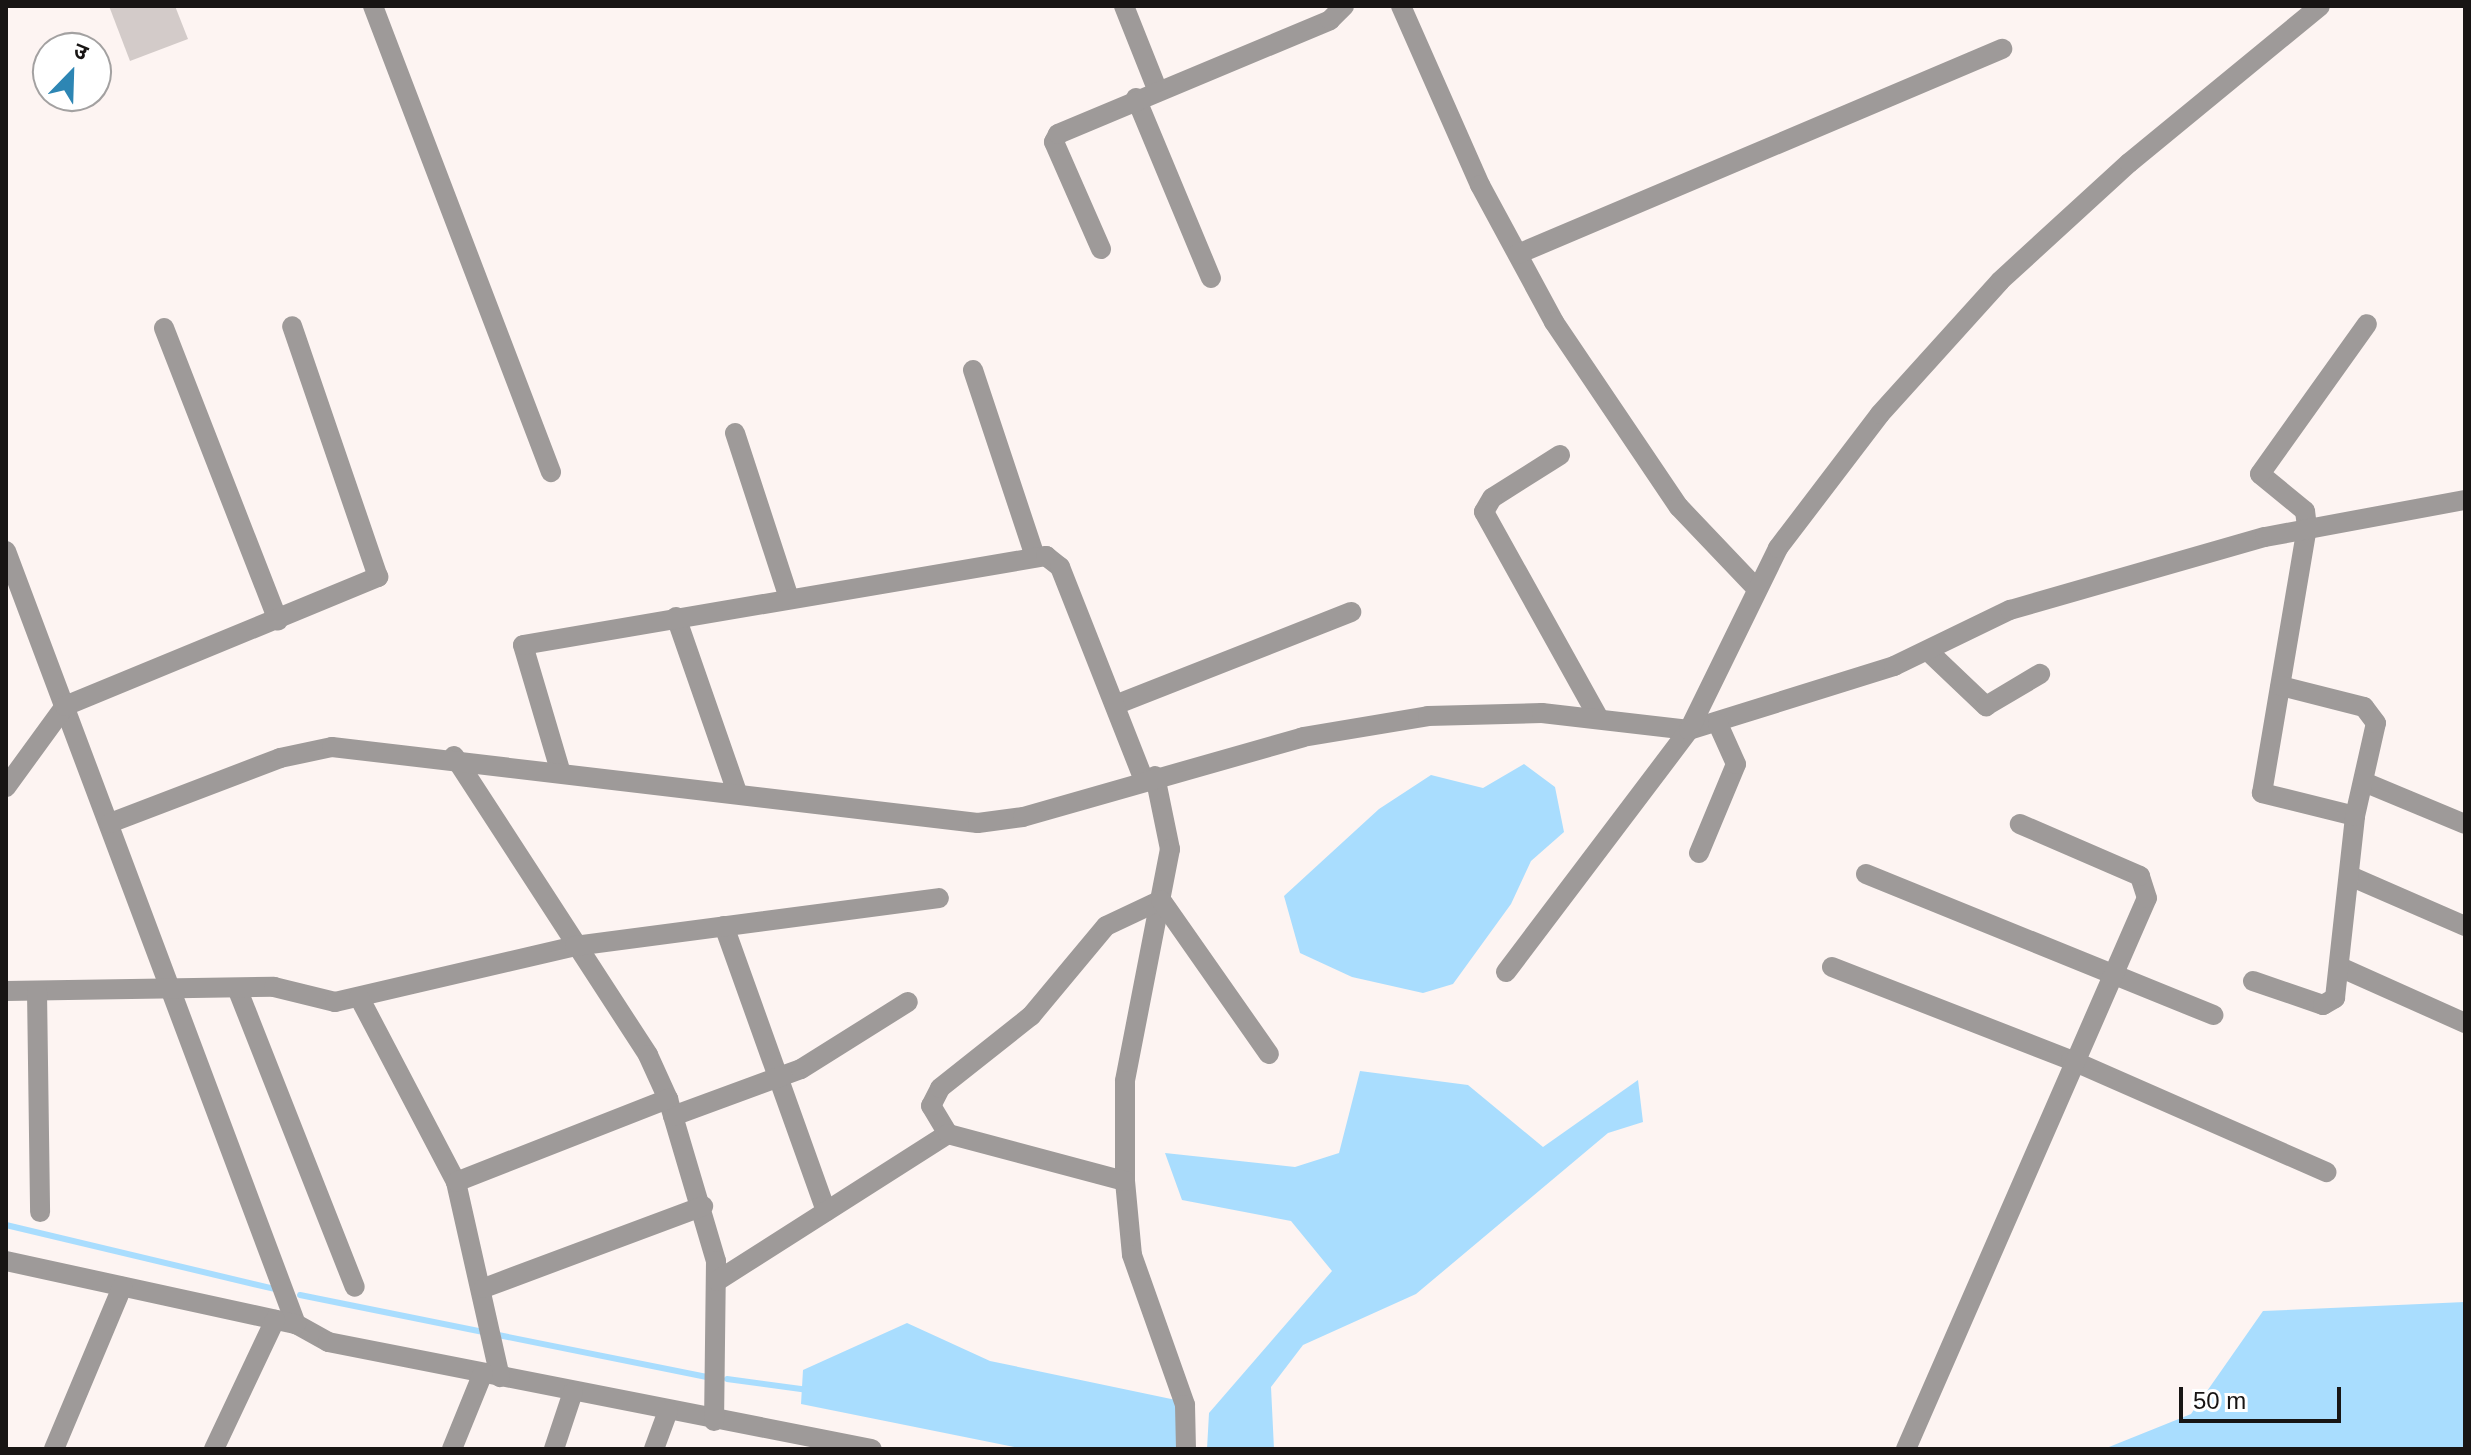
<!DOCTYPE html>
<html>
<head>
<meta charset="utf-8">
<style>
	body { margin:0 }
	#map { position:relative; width:2471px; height:1455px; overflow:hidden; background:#fdf4f2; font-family:Arial,"Noto Sans Devanagari",sans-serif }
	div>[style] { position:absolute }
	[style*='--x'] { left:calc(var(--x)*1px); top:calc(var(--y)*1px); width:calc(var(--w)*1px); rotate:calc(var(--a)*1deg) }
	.water>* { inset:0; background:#a9ddfe }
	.stream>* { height:6px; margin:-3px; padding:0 3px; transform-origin:3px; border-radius:3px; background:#a9ddfe }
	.building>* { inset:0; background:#d3cbc9 }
	.street>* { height:20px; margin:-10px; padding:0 10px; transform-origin:10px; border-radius:10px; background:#9e9a99 }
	span { translate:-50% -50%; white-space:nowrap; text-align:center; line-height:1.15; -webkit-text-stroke:6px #fff; paint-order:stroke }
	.frame { position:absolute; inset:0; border:8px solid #181514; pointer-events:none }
	.north { position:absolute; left:32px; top:32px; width:80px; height:80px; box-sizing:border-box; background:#fff; border:2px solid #a3a1a1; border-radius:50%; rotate:23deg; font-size:22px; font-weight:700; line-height:32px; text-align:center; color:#181514 }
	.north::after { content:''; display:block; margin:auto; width:28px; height:36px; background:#2d86b4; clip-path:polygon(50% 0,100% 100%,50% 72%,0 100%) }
	.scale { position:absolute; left:2179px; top:1387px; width:162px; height:36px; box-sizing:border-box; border:4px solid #181514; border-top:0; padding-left:10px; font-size:24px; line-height:28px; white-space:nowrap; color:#181514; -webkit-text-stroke:6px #fff; paint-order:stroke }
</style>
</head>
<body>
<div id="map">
	<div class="water">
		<div style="clip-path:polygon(1524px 764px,1555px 787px,1564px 832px,1531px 861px,1511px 904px,1453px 984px,1423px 993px,1352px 977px,1300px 953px,1284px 896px,1379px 809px,1431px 775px,1483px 788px)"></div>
		<div style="clip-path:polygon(1360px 1071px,1468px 1085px,1543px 1147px,1638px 1080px,1643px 1122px,1608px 1133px,1416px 1294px,1303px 1345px,1271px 1387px,1274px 1449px,1207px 1449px,1209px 1413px,1332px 1271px,1291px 1221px,1182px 1200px,1165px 1153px,1295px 1167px,1339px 1153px)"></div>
		<div style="clip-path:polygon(2465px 1302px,2465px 1449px,2104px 1449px,2191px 1414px,2263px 1311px)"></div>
		<div style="clip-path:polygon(907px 1323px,990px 1361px,1176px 1400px,1176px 1449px,1024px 1449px,801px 1404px,803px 1370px)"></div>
	</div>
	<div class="stream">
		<div style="--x:6;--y:1225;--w:277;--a:13.4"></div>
		<div style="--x:300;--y:1295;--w:415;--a:11.4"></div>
		<div style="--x:727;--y:1379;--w:82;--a:7.7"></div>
	</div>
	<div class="building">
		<div style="clip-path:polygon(109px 6px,175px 6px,188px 39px,130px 61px)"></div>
	</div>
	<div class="street">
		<div style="--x:373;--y:6;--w:499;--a:69.1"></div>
		<div style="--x:1124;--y:6;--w:89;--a:68.3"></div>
		<div style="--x:1401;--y:6;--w:196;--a:66.2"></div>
		<div style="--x:1480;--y:185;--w:156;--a:61.6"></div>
		<div style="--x:1554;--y:322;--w:223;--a:56"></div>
		<div style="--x:1679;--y:507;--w:113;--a:46.4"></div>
		<div style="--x:1136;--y:98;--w:195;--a:67.4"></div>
		<div style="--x:1101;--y:249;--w:117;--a:-113.7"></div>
		<div style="--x:1054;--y:142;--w:9;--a:-63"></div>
		<div style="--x:1058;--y:134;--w:295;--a:-22.7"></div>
		<div style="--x:1330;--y:20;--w:20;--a:-45"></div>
		<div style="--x:1518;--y:254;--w:526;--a:-22.96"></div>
		<div style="--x:164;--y:328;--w:314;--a:68.7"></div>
		<div style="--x:973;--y:370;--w:196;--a:71.6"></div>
		<div style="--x:735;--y:433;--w:174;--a:71.9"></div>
		<div style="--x:1560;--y:455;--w:80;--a:147.7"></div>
		<div style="--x:1492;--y:498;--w:16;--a:120"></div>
		<div style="--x:1484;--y:512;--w:235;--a:60.9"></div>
		<div style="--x:6;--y:551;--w:826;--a:69.44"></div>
		<div style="--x:296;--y:1324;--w:37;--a:29"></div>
		<div style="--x:328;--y:1342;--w:554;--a:11.13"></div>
		<div style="--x:676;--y:617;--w:185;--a:70.8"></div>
		<div style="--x:1929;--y:652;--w:79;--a:43.5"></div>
		<div style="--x:1986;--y:706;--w:63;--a:-30.7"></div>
		<div style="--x:1115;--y:705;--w:254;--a:-21.5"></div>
		<div style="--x:454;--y:756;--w:356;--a:57"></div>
		<div style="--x:648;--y:1055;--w:48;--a:65.6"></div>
		<div style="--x:668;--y:1099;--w:169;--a:73.5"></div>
		<div style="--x:716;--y:1261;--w:160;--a:90.7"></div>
		<div style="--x:560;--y:770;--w:130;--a:-106.5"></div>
		<div style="--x:523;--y:645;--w:531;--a:-9.66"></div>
		<div style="--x:1046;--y:556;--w:18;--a:38"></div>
		<div style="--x:1060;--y:567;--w:229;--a:68.5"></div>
		<div style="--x:1155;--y:776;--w:75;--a:78.4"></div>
		<div style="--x:1170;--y:849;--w:236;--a:101"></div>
		<div style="--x:1125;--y:1081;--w:100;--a:90"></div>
		<div style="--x:1125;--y:1181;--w:74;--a:84.6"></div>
		<div style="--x:1132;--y:1255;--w:159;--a:70.5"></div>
		<div style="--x:1185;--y:1405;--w:44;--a:88.7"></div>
		<div style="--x:2364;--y:782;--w:109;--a:22.6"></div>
		<div style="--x:6;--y:787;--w:100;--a:-53.9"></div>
		<div style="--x:65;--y:706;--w:339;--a:-22.4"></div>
		<div style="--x:378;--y:577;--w:265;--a:-108.9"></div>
		<div style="--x:2355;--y:816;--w:96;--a:-166.1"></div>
		<div style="--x:2262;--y:793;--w:270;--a:-80.4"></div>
		<div style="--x:2307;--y:527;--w:16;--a:-97"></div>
		<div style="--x:2305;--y:511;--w:58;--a:-140.6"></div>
		<div style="--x:2260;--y:474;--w:184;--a:-54.5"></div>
		<div style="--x:110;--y:823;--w:182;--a:-20.9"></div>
		<div style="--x:280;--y:758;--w:53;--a:-11.9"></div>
		<div style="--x:332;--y:747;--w:650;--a:6.71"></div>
		<div style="--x:978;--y:823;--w:45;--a:-7.6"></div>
		<div style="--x:1023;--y:817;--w:291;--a:-15.9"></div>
		<div style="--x:1303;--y:737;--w:127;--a:-9.5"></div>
		<div style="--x:1428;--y:716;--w:114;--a:-1.5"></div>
		<div style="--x:1542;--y:713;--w:148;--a:6.6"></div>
		<div style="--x:1689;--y:730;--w:215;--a:-17.3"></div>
		<div style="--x:1894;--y:666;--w:129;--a:-25.8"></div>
		<div style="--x:2010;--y:610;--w:265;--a:-16"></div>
		<div style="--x:2265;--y:537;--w:203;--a:-10.5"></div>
		<div style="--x:1699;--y:853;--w:96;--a:-67.4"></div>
		<div style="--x:1736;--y:764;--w:44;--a:-114.2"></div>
		<div style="--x:1866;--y:874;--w:375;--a:22.1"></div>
		<div style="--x:2350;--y:876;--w:125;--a:23.5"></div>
		<div style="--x:724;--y:926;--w:303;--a:70.3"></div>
		<div style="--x:1832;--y:967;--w:256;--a:21.3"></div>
		<div style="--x:2071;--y:1060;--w:279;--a:23.7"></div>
		<div style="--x:2342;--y:968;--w:135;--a:24.1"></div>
		<div style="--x:1506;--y:972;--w:303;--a:-52.9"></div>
		<div style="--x:1689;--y:730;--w:203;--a:-63.9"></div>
		<div style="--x:1778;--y:548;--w:168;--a:-52.7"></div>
		<div style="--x:1880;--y:414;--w:179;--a:-47.9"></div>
		<div style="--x:2000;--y:281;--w:175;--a:-42.5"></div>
		<div style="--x:2129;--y:163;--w:247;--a:-39.4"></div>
		<div style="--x:2253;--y:981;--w:74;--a:18.9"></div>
		<div style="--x:2323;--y:1005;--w:14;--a:-30"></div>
		<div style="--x:2335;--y:998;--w:183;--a:-83.7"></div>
		<div style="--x:2355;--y:816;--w:95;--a:-77.3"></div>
		<div style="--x:2376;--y:723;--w:20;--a:-127"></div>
		<div style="--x:2364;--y:707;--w:86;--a:-165.8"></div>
		<div style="--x:237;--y:988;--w:321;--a:68.5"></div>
		<div style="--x:6;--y:991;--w:268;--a:-0.9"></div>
		<div style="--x:274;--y:987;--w:63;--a:13.8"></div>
		<div style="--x:335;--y:1002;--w:246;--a:-13.1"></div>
		<div style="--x:575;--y:946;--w:367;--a:-7.5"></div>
		<div style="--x:37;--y:991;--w:221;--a:89.2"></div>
		<div style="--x:359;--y:997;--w:209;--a:62.3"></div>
		<div style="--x:456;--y:1182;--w:200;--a:77.3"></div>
		<div style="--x:673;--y:1116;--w:136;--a:-20.2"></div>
		<div style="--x:801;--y:1069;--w:126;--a:-32.1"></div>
		<div style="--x:948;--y:1134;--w:33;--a:-121"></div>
		<div style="--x:931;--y:1106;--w:20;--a:-63"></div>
		<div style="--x:940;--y:1088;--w:116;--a:-38.4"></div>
		<div style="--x:1031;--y:1016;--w:117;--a:-50.2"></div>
		<div style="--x:1106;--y:926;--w:61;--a:-25.3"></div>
		<div style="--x:1161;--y:900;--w:188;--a:55"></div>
		<div style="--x:456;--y:1182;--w:228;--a:-21.4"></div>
		<div style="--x:6;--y:1261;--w:297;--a:12.3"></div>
		<div style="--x:717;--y:1281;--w:274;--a:-32.5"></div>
		<div style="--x:948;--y:1134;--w:183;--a:14.9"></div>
		<div style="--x:484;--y:1288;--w:234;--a:-20.5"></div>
		<div style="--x:54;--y:1449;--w:176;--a:-67.2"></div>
		<div style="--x:214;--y:1449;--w:143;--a:-64.7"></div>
		<div style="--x:452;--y:1449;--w:82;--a:-67.8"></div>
		<div style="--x:554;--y:1449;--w:60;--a:-71.6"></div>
		<div style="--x:654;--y:1449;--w:40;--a:-69.8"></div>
		<div style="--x:1906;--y:1449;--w:601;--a:-66.38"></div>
		<div style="--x:2147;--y:898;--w:23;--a:-108"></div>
		<div style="--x:2140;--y:876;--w:131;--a:-156.6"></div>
	</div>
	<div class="frame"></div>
	<div class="north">उ</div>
	<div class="scale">50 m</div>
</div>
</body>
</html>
